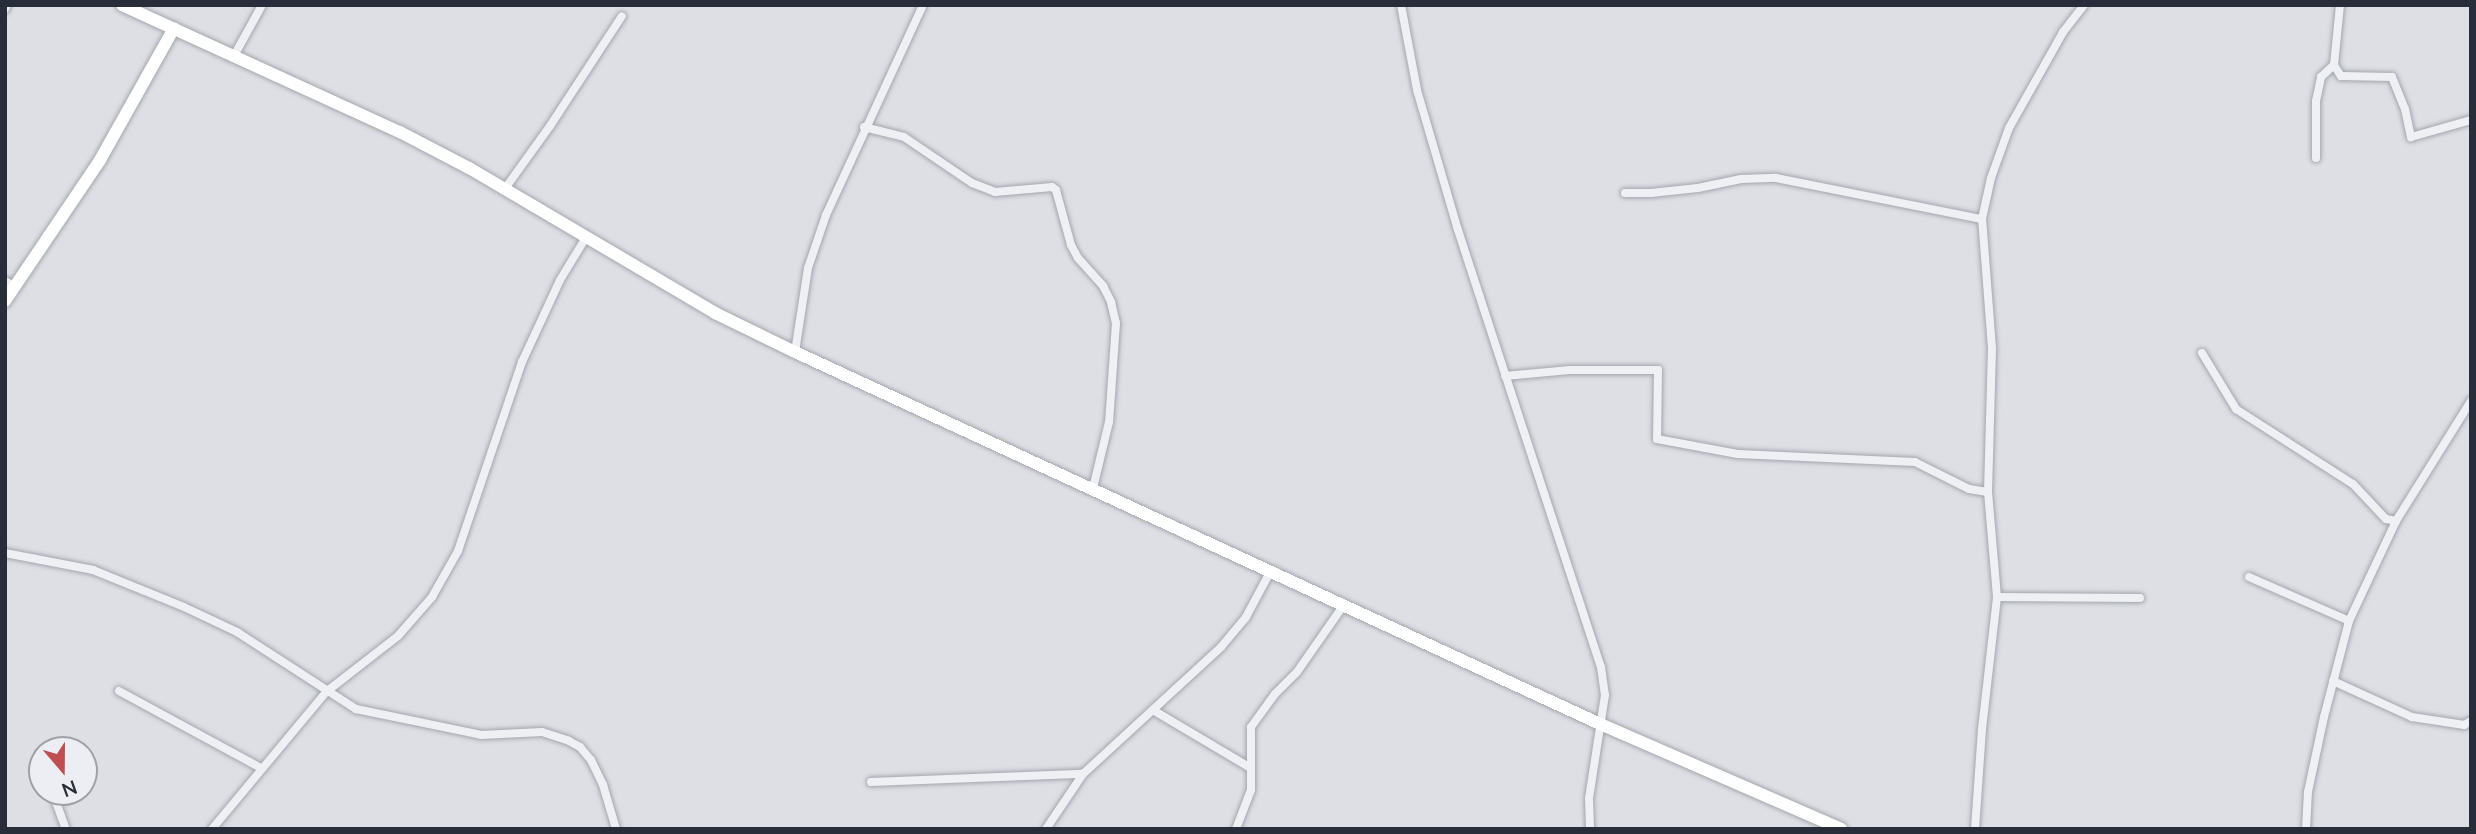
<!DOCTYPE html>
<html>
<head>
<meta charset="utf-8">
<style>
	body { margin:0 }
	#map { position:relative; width:2476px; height:834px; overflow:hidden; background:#dddfe5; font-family:Lato,sans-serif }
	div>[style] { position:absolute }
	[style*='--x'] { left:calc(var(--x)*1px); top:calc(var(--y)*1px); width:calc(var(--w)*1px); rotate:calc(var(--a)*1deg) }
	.roads { filter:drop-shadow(0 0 2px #a3a6ae) drop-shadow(0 0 2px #a3a6ae) }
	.street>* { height:8px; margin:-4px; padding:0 4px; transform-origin:4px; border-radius:4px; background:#eff0f4 }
	.secondary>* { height:12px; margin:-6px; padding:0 6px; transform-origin:6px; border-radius:6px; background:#fff }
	span { translate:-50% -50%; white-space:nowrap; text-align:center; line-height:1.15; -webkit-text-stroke:7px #eceef3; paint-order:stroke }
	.frame { position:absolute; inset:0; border:7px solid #282d3a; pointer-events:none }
	.north { position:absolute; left:28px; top:736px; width:70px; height:70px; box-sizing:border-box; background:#eceef3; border:2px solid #9ea1a9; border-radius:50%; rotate:160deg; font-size:19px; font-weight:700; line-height:28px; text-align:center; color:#282d3a }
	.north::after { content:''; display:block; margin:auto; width:24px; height:32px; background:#be4e52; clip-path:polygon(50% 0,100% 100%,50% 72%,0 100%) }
</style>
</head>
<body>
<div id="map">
	<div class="roads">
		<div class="street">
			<div style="--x:1401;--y:5;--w:86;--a:79.3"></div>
			<div style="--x:1417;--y:90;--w:143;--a:73.7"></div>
			<div style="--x:1457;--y:227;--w:463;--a:71.9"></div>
			<div style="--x:1601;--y:667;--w:28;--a:82"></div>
			<div style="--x:1605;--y:695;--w:104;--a:98.8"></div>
			<div style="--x:1589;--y:798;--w:31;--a:88"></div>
			<div style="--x:2340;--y:5;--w:60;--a:95.7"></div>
			<div style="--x:2334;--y:65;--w:13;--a:58"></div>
			<div style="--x:2341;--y:76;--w:51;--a:1.1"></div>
			<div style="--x:2392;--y:77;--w:35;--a:68"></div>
			<div style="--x:2405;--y:109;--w:29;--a:78"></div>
			<div style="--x:2411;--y:137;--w:62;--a:-15.8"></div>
			<div style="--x:5;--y:9;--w:4;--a:-63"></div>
			<div style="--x:235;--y:54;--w:56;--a:-61.1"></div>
			<div style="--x:864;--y:127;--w:41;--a:14"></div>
			<div style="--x:904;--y:137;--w:82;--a:34.1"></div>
			<div style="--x:972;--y:183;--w:25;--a:21"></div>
			<div style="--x:995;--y:192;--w:57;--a:-5"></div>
			<div style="--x:1052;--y:187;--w:5;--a:37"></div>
			<div style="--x:1056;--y:190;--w:57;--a:74.7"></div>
			<div style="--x:1071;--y:245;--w:15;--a:62"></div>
			<div style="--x:1078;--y:258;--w:38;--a:48"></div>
			<div style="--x:1103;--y:286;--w:18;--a:63"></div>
			<div style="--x:1111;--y:302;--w:22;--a:77"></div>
			<div style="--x:1116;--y:323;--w:99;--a:94"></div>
			<div style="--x:1109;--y:422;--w:68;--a:103.6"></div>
			<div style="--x:2316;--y:158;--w:57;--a:-90"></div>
			<div style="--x:2316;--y:101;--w:25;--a:-78"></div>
			<div style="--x:2321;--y:77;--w:18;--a:-43"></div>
			<div style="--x:504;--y:190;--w:79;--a:-54.3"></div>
			<div style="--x:550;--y:126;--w:131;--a:-56.8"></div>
			<div style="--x:1625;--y:193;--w:26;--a:0"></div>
			<div style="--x:1651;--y:193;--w:47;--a:-6.1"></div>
			<div style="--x:1698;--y:188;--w:44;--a:-11.8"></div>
			<div style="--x:1741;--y:179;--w:35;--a:-2"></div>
			<div style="--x:1776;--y:178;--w:210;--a:11.3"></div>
			<div style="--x:5;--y:281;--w:12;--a:31"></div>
			<div style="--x:795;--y:352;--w:85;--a:-81.2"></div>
			<div style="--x:808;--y:268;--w:56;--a:-71.2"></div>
			<div style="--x:826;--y:215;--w:231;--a:-65.2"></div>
			<div style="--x:2202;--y:353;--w:66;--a:58.7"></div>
			<div style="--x:2236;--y:409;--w:139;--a:32.7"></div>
			<div style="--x:2353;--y:484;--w:48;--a:46.7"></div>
			<div style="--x:2386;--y:519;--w:10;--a:11"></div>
			<div style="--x:1505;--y:376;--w:65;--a:-5.3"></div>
			<div style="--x:1570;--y:370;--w:88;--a:0"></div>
			<div style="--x:1658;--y:370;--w:69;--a:90.8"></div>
			<div style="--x:1657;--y:439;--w:82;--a:10.5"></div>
			<div style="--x:1738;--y:454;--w:177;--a:2.6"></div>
			<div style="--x:1915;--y:462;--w:60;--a:26.6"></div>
			<div style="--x:1969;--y:489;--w:19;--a:9"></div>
			<div style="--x:5;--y:553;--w:90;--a:10.9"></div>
			<div style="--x:93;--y:570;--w:98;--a:22.1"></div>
			<div style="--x:184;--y:607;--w:59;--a:25.3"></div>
			<div style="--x:237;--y:632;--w:142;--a:32.9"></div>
			<div style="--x:356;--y:709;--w:128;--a:11.7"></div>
			<div style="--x:481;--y:735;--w:61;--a:-2.8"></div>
			<div style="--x:542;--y:732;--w:28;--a:18"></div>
			<div style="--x:569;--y:741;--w:13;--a:29"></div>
			<div style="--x:580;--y:747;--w:17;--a:50"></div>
			<div style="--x:591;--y:760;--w:28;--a:64"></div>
			<div style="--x:603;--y:785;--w:46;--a:73.5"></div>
			<div style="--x:2249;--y:577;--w:109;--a:23.7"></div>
			<div style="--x:1997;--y:597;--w:143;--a:0.4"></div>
			<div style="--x:2333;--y:681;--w:87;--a:24.5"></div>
			<div style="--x:2412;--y:717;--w:53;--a:8.7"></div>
			<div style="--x:2464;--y:725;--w:8;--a:-30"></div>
			<div style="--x:119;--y:691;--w:162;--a:28.5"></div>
			<div style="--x:1153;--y:710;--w:112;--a:30.7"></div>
			<div style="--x:871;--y:782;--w:212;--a:-2.2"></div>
			<div style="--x:56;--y:802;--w:29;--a:70"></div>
			<div style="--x:212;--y:829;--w:178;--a:-50.2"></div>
			<div style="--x:326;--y:692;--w:91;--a:-37.9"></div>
			<div style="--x:398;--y:636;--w:52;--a:-48.9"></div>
			<div style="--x:432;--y:597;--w:53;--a:-60.5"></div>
			<div style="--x:458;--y:551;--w:200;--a:-71.3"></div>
			<div style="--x:522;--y:362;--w:90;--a:-65.1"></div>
			<div style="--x:560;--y:280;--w:48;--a:-58.6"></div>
			<div style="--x:1046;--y:829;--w:66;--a:-56.1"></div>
			<div style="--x:1083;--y:774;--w:188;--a:-42.6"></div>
			<div style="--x:1221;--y:647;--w:39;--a:-50"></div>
			<div style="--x:1246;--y:617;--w:51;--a:-61.9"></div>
			<div style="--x:1236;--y:829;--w:42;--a:-69"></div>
			<div style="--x:1251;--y:790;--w:63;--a:-90"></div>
			<div style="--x:1251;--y:727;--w:41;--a:-54"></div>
			<div style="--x:1275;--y:694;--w:31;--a:-45"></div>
			<div style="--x:1297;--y:672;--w:80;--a:-55.1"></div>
			<div style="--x:1975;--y:829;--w:100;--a:-86"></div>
			<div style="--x:1982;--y:729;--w:133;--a:-83.5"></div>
			<div style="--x:1997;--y:597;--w:105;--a:-94.9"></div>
			<div style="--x:1988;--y:492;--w:144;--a:-88.4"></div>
			<div style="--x:1992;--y:348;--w:129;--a:-94.4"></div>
			<div style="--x:1982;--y:219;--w:42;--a:-77.6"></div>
			<div style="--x:1991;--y:178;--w:53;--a:-70.2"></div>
			<div style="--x:2009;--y:128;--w:110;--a:-60.6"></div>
			<div style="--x:2063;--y:32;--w:34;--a:-52"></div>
			<div style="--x:2306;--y:829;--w:37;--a:-87"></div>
			<div style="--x:2308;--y:792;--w:77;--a:-78"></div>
			<div style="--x:2324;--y:717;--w:99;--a:-75.4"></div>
			<div style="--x:2349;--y:621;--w:110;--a:-64.8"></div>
			<div style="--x:2396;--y:521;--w:142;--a:-58"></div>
		</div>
		<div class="secondary">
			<div style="--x:122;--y:5;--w:306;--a:24.6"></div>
			<div style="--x:400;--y:132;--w:78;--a:27.6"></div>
			<div style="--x:469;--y:168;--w:286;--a:30.5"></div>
			<div style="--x:715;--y:313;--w:89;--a:26"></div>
			<div style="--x:795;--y:352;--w:887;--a:24.8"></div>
			<div style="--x:1600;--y:724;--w:263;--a:23.5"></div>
			<div style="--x:5;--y:301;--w:170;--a:-56"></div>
			<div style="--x:100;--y:160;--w:151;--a:-60.7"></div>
		</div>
	</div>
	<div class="frame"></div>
	<div class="north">N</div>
</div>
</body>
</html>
